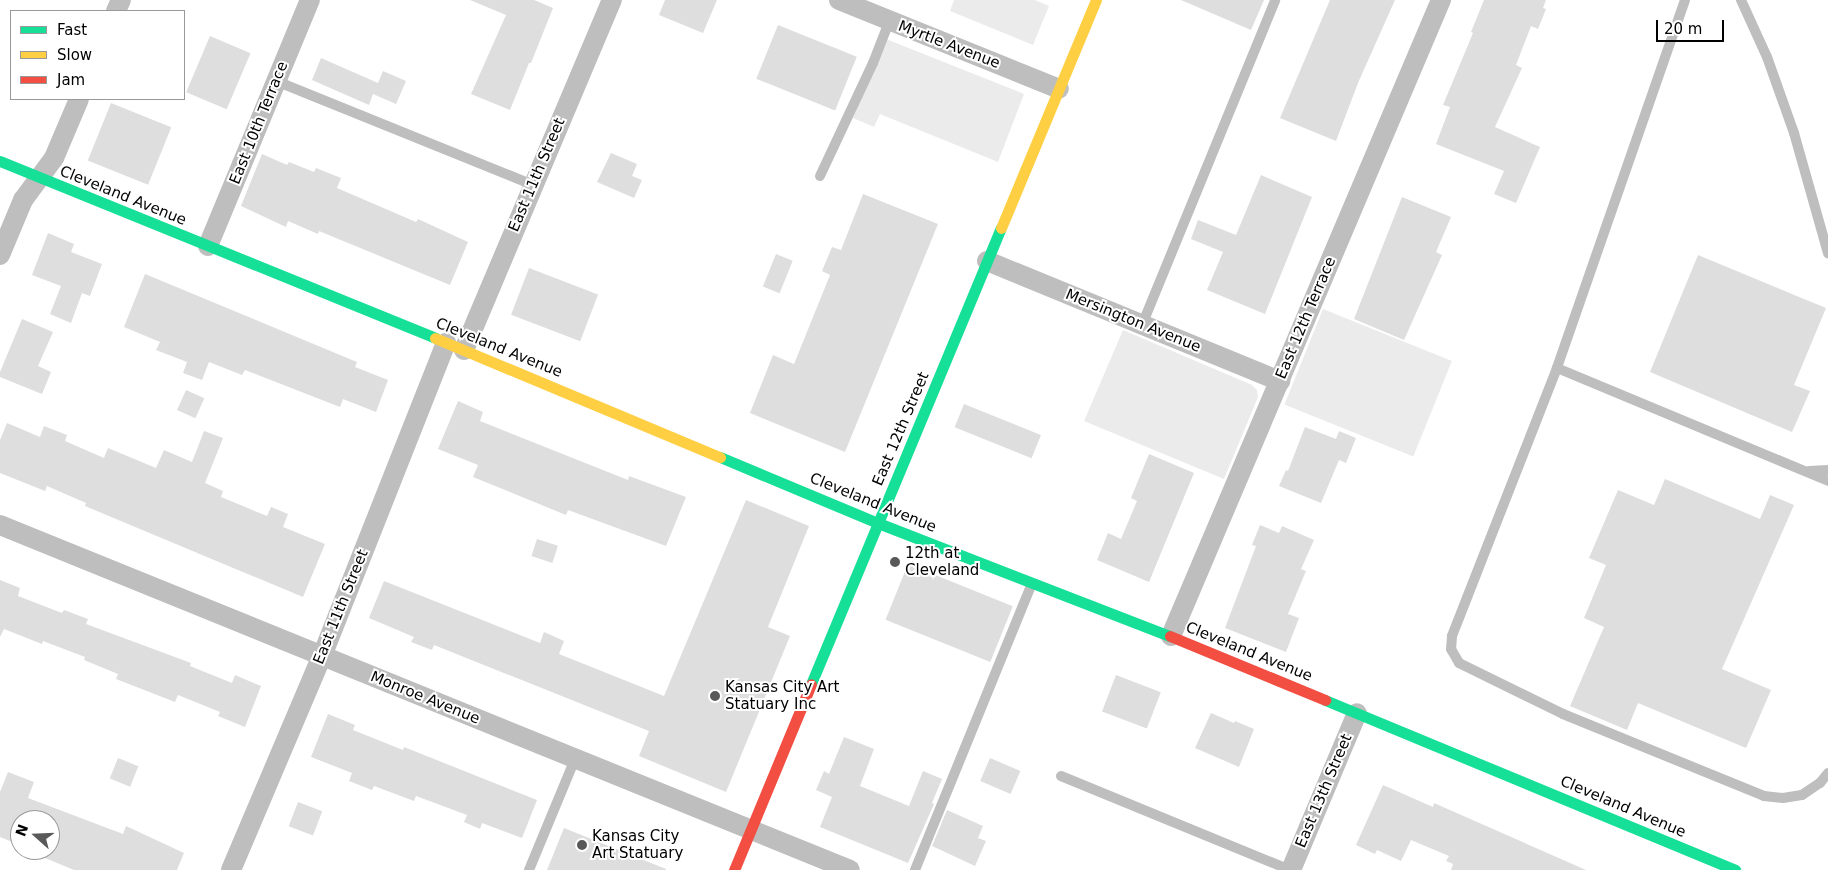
<!DOCTYPE html>
<html>
<head>
<meta charset="utf-8">
<style>
	body { margin:0 }
	#map { position:relative; width:1828px; height:870px; overflow:hidden; background:#fff; font-family:"DejaVu Sans",sans-serif }
	div>[style] { position:absolute }
	[style*='--x'] { left:calc(var(--x)*1px); top:calc(var(--y)*1px); width:calc(var(--w)*1px); rotate:calc(var(--a)*1deg) }
	.green>* { inset:0; background:#ebebeb; transform-origin:0 0 }
	.building>* { inset:0; background:#dedede; transform-origin:0 0 }
	.lane>* { height:10px; margin:-5px; padding:0 5px; transform-origin:5px; border-radius:5px; background:#bebebe }
	.street>* { height:20px; margin:-10px; padding:0 10px; transform-origin:10px; border-radius:10px; background:#bebebe }
	.fast>* { height:11px; margin:-5.5px; padding:0 5.5px; transform-origin:5.5px; border-radius:5.5px; background:#16e098 }
	.slow>* { height:11px; margin:-5.5px; padding:0 5.5px; transform-origin:5.5px; border-radius:5.5px; background:#ffcf43 }
	.jam>* { height:11px; margin:-5.5px; padding:0 5.5px; transform-origin:5.5px; border-radius:5.5px; background:#f24e42 }
	.dots>* { width:14px; height:14px; translate:-50% -50%; box-sizing:border-box; border:2px solid #fff; border-radius:50% }
	span { translate:-50% -50%; white-space:nowrap; text-align:center; line-height:1.15; -webkit-text-stroke:4px #fff; paint-order:stroke }
	.street-label { font-size:15px; color:#000 }
	.poi-label { font-size:15px; color:#000 }
	.left { translate:0 -50%; text-align:left }
	.legend { position:absolute; left:10px; top:10px; width:175px; height:90px; box-sizing:border-box; background:#fff; border:1px solid #999; margin:0; padding:6px 9px; list-style:none; font-size:15px; color:#000 }
	.legend li { display:flex; align-items:center; gap:10px; height:25px }
	.legend b { width:25px; border:1px solid #999 }
	.north { position:absolute; left:10px; top:810px; width:50px; height:50px; box-sizing:border-box; background:#fff; border:1px solid #999; border-radius:50%; rotate:290deg; font-size:14px; font-weight:700; line-height:20px; text-align:center; color:#000 }
	.north::after { content:''; display:block; margin:auto; width:18px; height:22px; background:#595959; clip-path:polygon(50% 0,100% 100%,50% 72%,0 100%) }
	.scale { position:absolute; left:1656px; top:20px; width:68px; height:22px; box-sizing:border-box; border:2px solid #000; border-top:0; padding-left:6px; font-size:15px; line-height:18px; white-space:nowrap; color:#000; -webkit-text-stroke:4px #fff; paint-order:stroke }
</style>
</head>
<body>
<div id="map">
	<div class="green">
		<div style="clip-path:polygon(954px 0,1035px 0,1049px 6px,1033px 45px,950px 11px)"></div>
		<div style="clip-path:polygon(886px 39px,1024px 94px,998px 162px,880px 114px,874px 127px,853px 118px)"></div>
		<div style="left:1323px;top:309px;width:139px;height:103px;rotate:22deg"></div>
		<div style="clip-path:polygon(1123px 330px,1252px 385px,1257px 390px,1258px 397px,1224px 479px,1084px 421px)"></div>
	</div>
	<div class="building">
		<div style="clip-path:polygon(470px 0,534px 0,553px 8px,531px 63px,529px 63px,510px 110px,471px 94px,506px 15px)"></div>
		<div style="clip-path:polygon(665px 0,717px 0,703px 33px,659px 15px)"></div>
		<div style="clip-path:polygon(1181px 0,1264px 0,1251px 30px)"></div>
		<div style="clip-path:polygon(1330px 0,1395px 0,1358px 83px,1336px 141px,1280px 118px)"></div>
		<div style="clip-path:polygon(1484px 0,1546px 0,1543px 8px,1546px 9px,1538px 29px,1531px 26px,1516px 65px,1522px 68px,1495px 127px,1540px 147px,1516px 203px,1494px 194px,1504px 171px,1436px 144px,1450px 107px,1443px 105px,1473px 33px,1471px 32px)"></div>
		<div style="left:778px;top:25px;width:85px;height:58px;rotate:22deg"></div>
		<div style="left:210px;top:36px;width:44px;height:61px;rotate:23deg"></div>
		<div style="clip-path:polygon(321px 58px,378px 83px,383px 71px,406px 81px,396px 104px,373px 94px,369px 105px,312px 80px)"></div>
		<div style="left:111px;top:103px;width:65px;height:62px;rotate:22deg"></div>
		<div style="clip-path:polygon(611px 153px,637px 164px,632px 176px,642px 180px,634px 198px,597px 182px)"></div>
		<div style="clip-path:polygon(262px 154px,287px 165px,289px 162px,314px 172px,316px 168px,341px 178px,337px 188px,416px 222px,418px 219px,468px 242px,450px 285px,319px 231px,318px 234px,288px 221px,286px 227px,241px 206px)"></div>
		<div style="clip-path:polygon(1261px 175px,1312px 197px,1265px 314px,1207px 290px,1223px 252px,1191px 239px,1198px 220px,1236px 235px)"></div>
		<div style="clip-path:polygon(863px 194px,938px 224px,845px 452px,750px 413px,773px 355px,794px 364px,830px 275px,822px 271px,832px 247px,841px 250px)"></div>
		<div style="clip-path:polygon(1402px 197px,1451px 217px,1436px 252px,1442px 255px,1404px 340px,1354px 319px)"></div>
		<div style="clip-path:polygon(48px 233px,74px 244px,71px 252px,102px 264px,90px 296px,82px 293px,71px 323px,50px 314px,61px 286px,32px 275px)"></div>
		<div style="left:776px;top:254px;width:18px;height:35px;rotate:22deg"></div>
		<div style="clip-path:polygon(1698px 255px,1826px 308px,1794px 385px,1810px 391px,1792px 432px,1650px 372px)"></div>
		<div style="left:529px;top:268px;width:74px;height:50px;rotate:21deg"></div>
		<div style="clip-path:polygon(145px 274px,357px 362px,355px 367px,388px 380px,376px 412px,343px 399px,340px 407px,245px 370px,242px 375px,209px 362px,202px 380px,183px 373px,187px 362px,156px 350px,160px 342px,124px 327px)"></div>
		<div style="clip-path:polygon(22px 319px,53px 332px,38px 366px,51px 372px,42px 394px,0 377px,0 372px)"></div>
		<div style="left:186px;top:390px;width:20px;height:22px;rotate:24deg"></div>
		<div style="clip-path:polygon(458px 401px,483px 412px,480px 421px,628px 480px,629px 476px,686px 497px,666px 546px,568px 510px,566px 515px,473px 477px,478px 465px,438px 449px)"></div>
		<div style="left:964px;top:404px;width:83px;height:25px;rotate:22deg"></div>
		<div style="clip-path:polygon(7px 423px,40px 437px,44px 426px,67px 435px,65px 441px,104px 458px,108px 448px,156px 468px,164px 450px,192px 462px,204px 431px,223px 438px,205px 483px,223px 491px,221px 497px,267px 516px,271px 507px,288px 514px,283px 527px,325px 544px,303px 597px,116px 519px,85px 506px,86px 503px,47px 486px,45px 491px,0 473px,0 440px)"></div>
		<div style="clip-path:polygon(1305px 427px,1336px 439px,1339px 431px,1356px 438px,1346px 463px,1339px 460px,1321px 503px,1279px 486px,1286px 470px,1288px 471px)"></div>
		<div style="clip-path:polygon(1149px 454px,1194px 473px,1149px 582px,1097px 560px,1108px 533px,1121px 539px,1137px 501px,1131px 498px)"></div>
		<div style="clip-path:polygon(1665px 479px,1760px 519px,1770px 495px,1794px 505px,1722px 669px,1771px 690px,1746px 748px,1638px 703px,1627px 730px,1570px 706px,1604px 627px,1584px 618px,1606px 565px,1589px 558px,1618px 490px,1654px 505px)"></div>
		<div style="clip-path:polygon(746px 500px,809px 526px,768px 627px,790px 636px,726px 792px,639px 756px,649px 731px,434px 645px,432px 650px,411px 642px,414px 637px,369px 618px,384px 581px,540px 643px,544px 632px,564px 641px,559px 654px,664px 696px)"></div>
		<div style="clip-path:polygon(1260px 525px,1279px 533px,1282px 526px,1314px 540px,1301px 569px,1306px 571px,1288px 614px,1299px 618px,1286px 652px,1225px 628px,1256px 546px,1252px 545px)"></div>
		<div style="left:537px;top:539px;width:22px;height:18px;rotate:18deg"></div>
		<div style="left:908px;top:564px;width:113px;height:60px;rotate:22deg"></div>
		<div style="clip-path:polygon(0 580px,20px 588px,18px 596px,62px 613px,64px 610px,88px 619px,86px 624px,191px 663px,190px 666px,232px 683px,235px 675px,261px 686px,245px 727px,218px 716px,220px 712px,178px 695px,175px 702px,116px 679px,118px 674px,84px 660px,85px 657px,43px 641px,42px 644px,4px 629px,0 637px)"></div>
		<div style="left:1116px;top:675px;width:48px;height:39px;rotate:21deg"></div>
		<div style="clip-path:polygon(1211px 713px,1234px 723px,1235px 721px,1254px 729px,1239px 767px,1195px 748px)"></div>
		<div style="clip-path:polygon(328px 714px,355px 725px,353px 730px,403px 750px,404px 747px,537px 800px,522px 838px,482px 823px,480px 829px,464px 822px,467px 815px,416px 796px,414px 801px,374px 786px,372px 790px,349px 781px,352px 773px,311px 757px)"></div>
		<div style="clip-path:polygon(844px 737px,874px 749px,860px 786px,909px 806px,923px 771px,942px 779px,932px 803px,934px 804px,908px 863px,820px 827px,832px 797px,816px 790px,824px 771px,829px 774px)"></div>
		<div style="left:118px;top:758px;width:22px;height:22px;rotate:22deg"></div>
		<div style="left:990px;top:758px;width:33px;height:25px;rotate:23deg"></div>
		<div style="clip-path:polygon(8px 772px,34px 782px,28px 798px,123px 834px,126px 826px,184px 853px,177px 870px,74px 870px,33px 853px,31px 850px,50px 850px,50px 820px,20px 820px,20px 845px,0 837px,0 792px)"></div>
		<div style="clip-path:polygon(1383px 785px,1433px 807px,1434px 803px,1586px 870px,1451px 870px,1453px 864px,1446px 861px,1449px 856px,1411px 840px,1401px 861px,1377px 850px,1375px 854px,1356px 845px)"></div>
		<div style="left:298px;top:802px;width:26px;height:26px;rotate:21deg"></div>
		<div style="clip-path:polygon(947px 810px,983px 826px,978px 838px,986px 841px,975px 866px,932px 846px)"></div>
		<div style="clip-path:polygon(564px 828px,666px 869px,666px 870px,547px 870px)"></div>
	</div>
	<div class="lane">
		<div style="--x:1685;--y:0;--w:390;--a:109.2"></div>
		<div style="--x:1557;--y:368;--w:288;--a:111.4"></div>
		<div style="--x:1452;--y:636;--w:13;--a:94"></div>
		<div style="--x:1451;--y:649;--w:16;--a:60"></div>
		<div style="--x:1459;--y:663;--w:116;--a:26.1"></div>
		<div style="--x:1563;--y:714;--w:217;--a:22.2"></div>
		<div style="--x:1764;--y:796;--w:19;--a:6"></div>
		<div style="--x:1783;--y:798;--w:19;--a:-9"></div>
		<div style="--x:1802;--y:795;--w:22;--a:-34"></div>
		<div style="--x:1820;--y:783;--w:13;--a:-51"></div>
		<div style="--x:1741;--y:0;--w:63;--a:65.5"></div>
		<div style="--x:1767;--y:57;--w:81;--a:70.4"></div>
		<div style="--x:1794;--y:133;--w:125;--a:74.2"></div>
		<div style="--x:276;--y:81;--w:277;--a:22"></div>
		<div style="--x:820;--y:176;--w:125;--a:-64.9"></div>
		<div style="--x:873;--y:63;--w:44;--a:-68.7"></div>
		<div style="--x:1142;--y:325;--w:351;--a:-67.7"></div>
		<div style="--x:1557;--y:368;--w:294;--a:22.6"></div>
		<div style="--x:1809;--y:471;--w:19;--a:-3"></div>
		<div style="--x:1061;--y:776;--w:248;--a:22.3"></div>
		<div style="--x:529;--y:870;--w:120;--a:-67.5"></div>
		<div style="--x:915;--y:870;--w:309;--a:-67.8"></div>
	</div>
	<div class="street">
		<div style="--x:839;--y:0;--w:237;--a:22"></div>
		<div style="--x:116;--y:11;--w:12;--a:-66"></div>
		<div style="--x:208;--y:246;--w:266;--a:-67.5"></div>
		<div style="--x:0;--y:255;--w:60;--a:-67.3"></div>
		<div style="--x:23;--y:200;--w:52;--a:-53.6"></div>
		<div style="--x:54;--y:158;--w:64;--a:-67"></div>
		<div style="--x:987;--y:261;--w:317;--a:22.3"></div>
		<div style="--x:464;--y:350;--w:380;--a:-67.1"></div>
		<div style="--x:0;--y:525;--w:917;--a:22.09"></div>
		<div style="--x:1171;--y:636;--w:691;--a:-67"></div>
		<div style="--x:231;--y:870;--w:233;--a:-67"></div>
		<div style="--x:322;--y:656;--w:337;--a:-68.4"></div>
		<div style="--x:1291;--y:870;--w:170;--a:-67.2"></div>
	</div>
	<div class="fast">
		<div style="--x:0;--y:161;--w:470;--a:22.1"></div>
		<div style="--x:720;--y:457;--w:171;--a:22.7"></div>
		<div style="--x:878;--y:523;--w:313;--a:21.2"></div>
		<div style="--x:811;--y:684;--w:494;--a:-67.4"></div>
		<div style="--x:1325;--y:700;--w:444;--a:22.5"></div>
	</div>
	<div class="slow">
		<div style="--x:1001;--y:228;--w:247;--a:-67.4"></div>
		<div style="--x:435;--y:338;--w:309;--a:22.7"></div>
	</div>
	<div class="jam">
		<div style="--x:1170;--y:636;--w:168;--a:22.4"></div>
		<div style="--x:734;--y:870;--w:201;--a:-67.5"></div>
	</div>
	<div class="dots">
		<div style="left:895px;top:562px;background:#595959"></div>
		<div style="left:715px;top:696px;background:#595959"></div>
		<div style="left:582px;top:845px;background:#595959"></div>
	</div>
	<div class="street-label">
		<span style="left:949px;top:45px;rotate:21deg">Myrtle Avenue</span>
		<span style="left:259px;top:123px;rotate:-68deg">East 10th Terrace</span>
		<span style="left:537px;top:175px;rotate:-67deg">East 11th Street</span>
		<span style="left:123px;top:196px;rotate:22deg">Cleveland Avenue</span>
		<span style="left:1306px;top:318px;rotate:-67deg">East 12th Terrace</span>
		<span style="left:1133px;top:321px;rotate:22deg">Mersington Avenue</span>
		<span style="left:499px;top:348px;rotate:22deg">Cleveland Avenue</span>
		<span style="left:901px;top:429px;rotate:-67deg">East 12th Street</span>
		<span style="left:873px;top:503px;rotate:22deg">Cleveland Avenue</span>
		<span style="left:341px;top:607px;rotate:-68deg">East 11th Street</span>
		<span style="left:1249px;top:652px;rotate:22deg">Cleveland Avenue</span>
		<span style="left:425px;top:698px;rotate:22deg">Monroe Avenue</span>
		<span style="left:1324px;top:791px;rotate:-67deg">East 13th Street</span>
		<span style="left:1623px;top:807px;rotate:23deg">Cleveland Avenue</span>
	</div>
	<div class="poi-label">
		<span class="left" style="left:905px;top:562px">12th at<br>Cleveland</span>
		<span class="left" style="left:725px;top:696px">Kansas City Art<br>Statuary Inc</span>
		<span class="left" style="left:592px;top:845px">Kansas City<br>Art Statuary</span>
	</div>
	<ul class="legend">
	<li><b style="height:6px;background:#16e098"></b>Fast</li>
	<li><b style="height:6px;background:#ffcf43"></b>Slow</li>
	<li><b style="height:6px;background:#f24e42"></b>Jam</li>
	</ul>
	<div class="north">N</div>
	<div class="scale">20 m</div>
</div>
</body>
</html>
